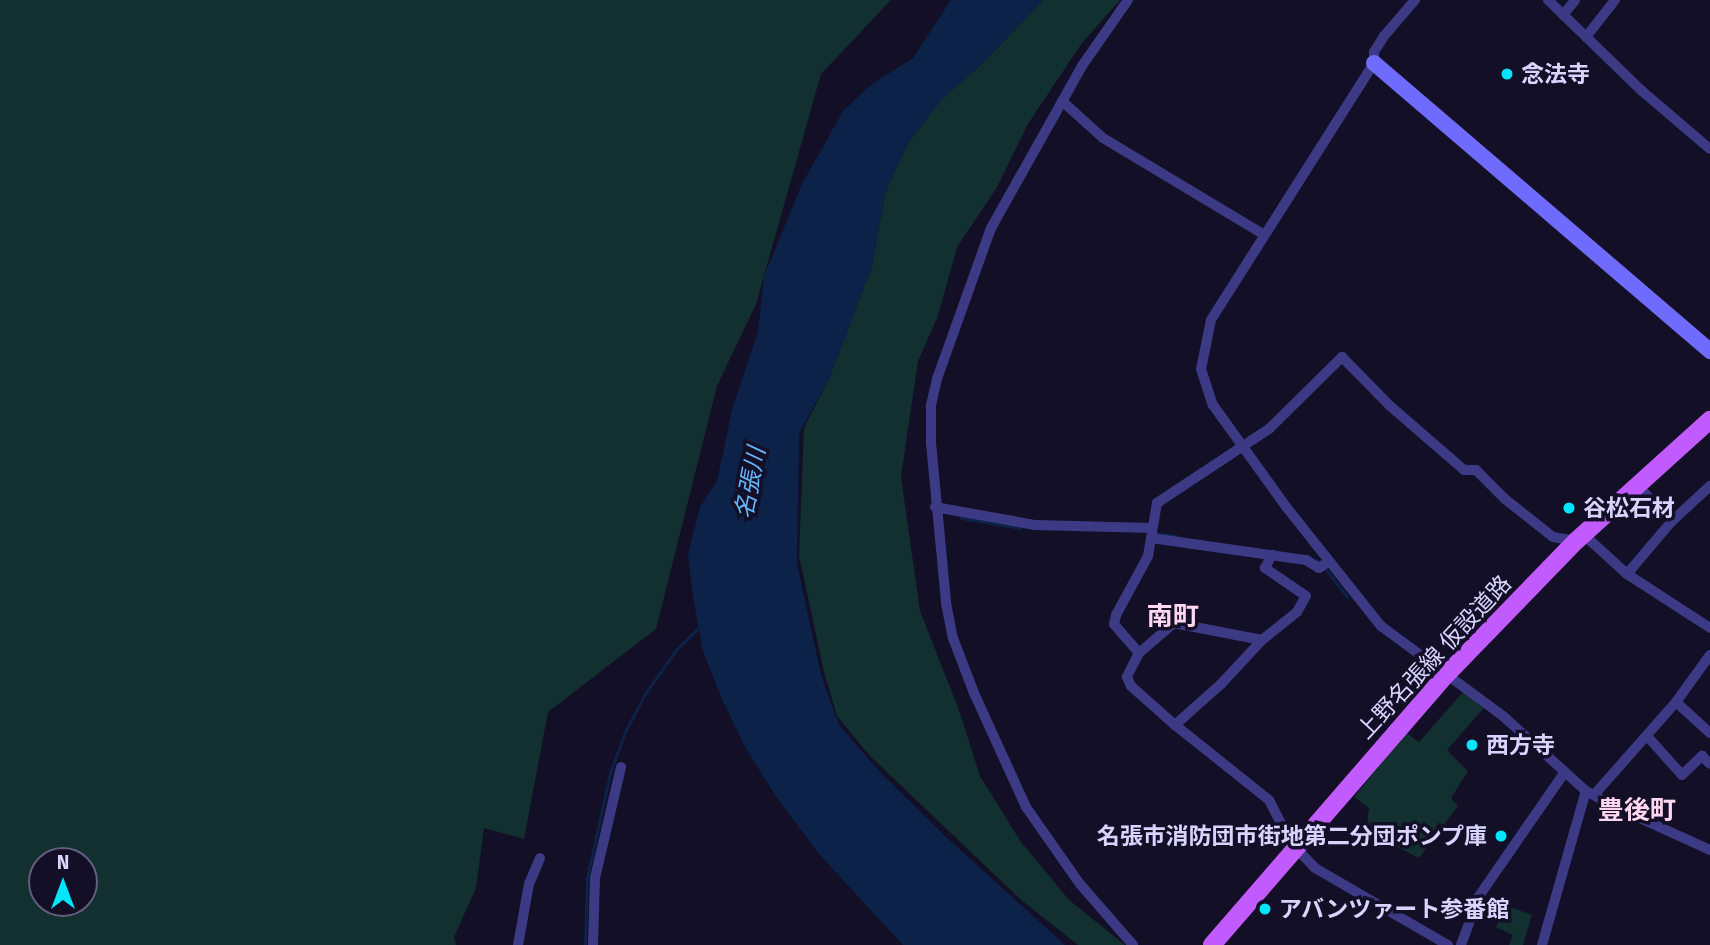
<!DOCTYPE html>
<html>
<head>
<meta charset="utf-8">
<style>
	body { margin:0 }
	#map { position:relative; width:1710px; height:945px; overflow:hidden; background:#130f26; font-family:"Fira Sans","Noto Sans JP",sans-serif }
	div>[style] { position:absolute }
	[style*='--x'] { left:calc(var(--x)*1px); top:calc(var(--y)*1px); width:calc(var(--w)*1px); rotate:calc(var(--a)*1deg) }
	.green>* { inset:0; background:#12302f }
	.water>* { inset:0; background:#0c2248 }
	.stream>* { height:2.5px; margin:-1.25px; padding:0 1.25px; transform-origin:1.25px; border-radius:1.25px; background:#0c2248 }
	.street>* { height:10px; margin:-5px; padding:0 5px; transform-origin:5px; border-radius:5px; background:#3d3a85 }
	.secondary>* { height:16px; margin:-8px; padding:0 8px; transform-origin:8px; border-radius:8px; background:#6f6bff }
	.primary>* { height:18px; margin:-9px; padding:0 9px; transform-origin:9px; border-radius:9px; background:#c25bff }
	.dots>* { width:19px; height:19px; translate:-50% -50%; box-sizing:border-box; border:4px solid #130f26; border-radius:50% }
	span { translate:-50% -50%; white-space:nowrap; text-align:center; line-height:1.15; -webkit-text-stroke:7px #130f26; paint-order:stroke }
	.poi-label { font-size:23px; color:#d9d4ff; font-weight:700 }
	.left { translate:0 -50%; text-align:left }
	.right { translate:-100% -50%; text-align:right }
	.street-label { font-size:23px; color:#d9d4ff }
	.water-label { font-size:24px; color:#62b6ff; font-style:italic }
	.quarter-label { font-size:26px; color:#ffd6f0; font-weight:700 }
	.north { position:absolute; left:28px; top:847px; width:70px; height:70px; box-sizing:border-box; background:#130f26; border:2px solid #625e7d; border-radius:50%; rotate:0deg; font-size:19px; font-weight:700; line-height:28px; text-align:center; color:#d9d4ff }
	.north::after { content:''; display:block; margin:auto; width:24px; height:32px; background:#00e5ff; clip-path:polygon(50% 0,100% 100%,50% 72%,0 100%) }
</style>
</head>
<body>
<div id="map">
	<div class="green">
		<div style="clip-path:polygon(evenodd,0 0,891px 0,821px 74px,756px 304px,717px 386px,656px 629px,548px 712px,524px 839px,484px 828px,476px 888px,454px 937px,456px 945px,0 945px,0 0,42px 861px,84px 861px,84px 903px,42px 903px,42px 861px)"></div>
		<div style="clip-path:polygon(1043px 0,1120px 0,1082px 43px,1028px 124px,996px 189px,957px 247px,938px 316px,918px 361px,901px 477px,920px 611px,959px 710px,980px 776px,1021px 842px,1069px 900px,1125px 945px,1078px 945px,1020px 899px,869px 755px,837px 716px,824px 672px,799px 556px,804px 428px,831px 374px,872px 266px,885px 193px,908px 143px,941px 100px,986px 60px)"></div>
		<div style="clip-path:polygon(1463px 692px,1484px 708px,1447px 750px,1468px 771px,1451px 798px,1458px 806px,1419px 858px,1366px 831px,1369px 808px,1354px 797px,1406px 733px,1419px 742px)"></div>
		<div style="clip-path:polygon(1507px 906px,1532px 915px,1523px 945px,1509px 945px,1513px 935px,1496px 927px)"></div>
	</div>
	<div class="water">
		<div style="clip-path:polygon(951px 0,1043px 0,986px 60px,941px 100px,908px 143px,885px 193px,872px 266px,831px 374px,799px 434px,797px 564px,821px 675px,839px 725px,880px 772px,946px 837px,1065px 945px,903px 945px,819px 854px,775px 795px,745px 747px,722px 699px,703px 651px,693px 597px,688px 554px,700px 507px,717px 481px,732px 410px,758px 332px,764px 276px,802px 184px,843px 111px,872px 84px,913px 58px)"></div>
	</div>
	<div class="stream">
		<div style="--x:961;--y:518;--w:60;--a:9.6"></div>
		<div style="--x:1156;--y:533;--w:21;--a:8"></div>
		<div style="--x:1308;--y:556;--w:15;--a:28"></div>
		<div style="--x:1325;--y:568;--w:37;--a:52"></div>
		<div style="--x:585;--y:945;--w:67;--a:-88.3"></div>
		<div style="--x:587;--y:878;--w:107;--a:-77.6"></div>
		<div style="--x:610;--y:773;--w:44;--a:-69.9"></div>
		<div style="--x:625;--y:732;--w:43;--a:-62.2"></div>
		<div style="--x:645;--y:694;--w:54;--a:-54.8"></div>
		<div style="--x:676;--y:650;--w:35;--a:-45"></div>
	</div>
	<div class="street">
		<div style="--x:1128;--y:0;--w:80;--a:124.9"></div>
		<div style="--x:1082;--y:66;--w:186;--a:119.3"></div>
		<div style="--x:991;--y:228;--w:160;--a:109.7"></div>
		<div style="--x:937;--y:379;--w:28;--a:103"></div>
		<div style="--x:931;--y:406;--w:37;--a:90"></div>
		<div style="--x:931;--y:443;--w:161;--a:84.6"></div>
		<div style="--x:946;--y:603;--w:36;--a:79"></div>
		<div style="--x:953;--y:638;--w:59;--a:69.1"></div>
		<div style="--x:974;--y:693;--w:125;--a:65.5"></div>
		<div style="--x:1026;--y:807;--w:94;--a:55"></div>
		<div style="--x:1080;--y:884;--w:81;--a:49"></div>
		<div style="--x:1415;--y:0;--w:48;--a:130.7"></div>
		<div style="--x:1384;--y:36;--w:19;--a:122"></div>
		<div style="--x:1374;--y:52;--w:11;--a:90"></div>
		<div style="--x:1374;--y:63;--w:304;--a:122.4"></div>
		<div style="--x:1211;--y:320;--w:50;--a:101.5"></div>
		<div style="--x:1201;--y:369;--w:38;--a:72"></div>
		<div style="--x:1213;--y:405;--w:127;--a:54.3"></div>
		<div style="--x:1287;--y:508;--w:151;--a:51.5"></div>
		<div style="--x:1381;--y:626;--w:152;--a:36.4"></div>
		<div style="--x:1503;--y:716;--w:112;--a:42.1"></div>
		<div style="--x:1586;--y:791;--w:26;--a:29"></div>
		<div style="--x:1609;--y:804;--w:111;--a:24.5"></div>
		<div style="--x:1548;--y:0;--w:131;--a:44.1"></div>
		<div style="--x:1642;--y:91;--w:89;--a:40.5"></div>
		<div style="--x:1563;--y:15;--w:19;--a:-51"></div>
		<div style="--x:1586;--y:37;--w:47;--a:-51.9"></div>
		<div style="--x:1062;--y:101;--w:55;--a:42.1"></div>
		<div style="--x:1103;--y:138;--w:187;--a:31"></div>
		<div style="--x:1637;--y:485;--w:50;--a:45.8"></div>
		<div style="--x:1672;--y:521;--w:52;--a:-42.6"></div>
		<div style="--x:935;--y:507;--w:102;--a:10.2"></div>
		<div style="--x:1035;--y:525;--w:117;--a:1.5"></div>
		<div style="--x:1583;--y:534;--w:59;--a:42.3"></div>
		<div style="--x:1627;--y:574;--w:99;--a:33"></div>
		<div style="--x:1151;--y:538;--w:157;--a:8.1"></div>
		<div style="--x:1306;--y:560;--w:15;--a:32"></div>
		<div style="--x:1319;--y:568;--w:11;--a:-34"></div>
		<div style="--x:1627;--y:574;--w:70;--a:-49.7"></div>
		<div style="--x:1262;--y:640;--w:90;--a:-169.1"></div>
		<div style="--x:1174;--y:623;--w:46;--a:139.4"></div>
		<div style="--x:1139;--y:653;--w:27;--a:117"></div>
		<div style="--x:1127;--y:677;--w:10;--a:66"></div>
		<div style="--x:1131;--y:686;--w:59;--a:41.6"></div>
		<div style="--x:1175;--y:725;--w:120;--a:38.6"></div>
		<div style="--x:1269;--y:800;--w:48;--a:62.9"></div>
		<div style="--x:1291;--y:843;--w:35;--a:46"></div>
		<div style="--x:1315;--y:868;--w:154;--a:30.1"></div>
		<div style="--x:1139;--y:653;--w:38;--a:-131"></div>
		<div style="--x:1114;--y:624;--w:9;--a:-77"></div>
		<div style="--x:1116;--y:615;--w:67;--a:-61.5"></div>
		<div style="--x:1148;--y:556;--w:54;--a:-80.4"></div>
		<div style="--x:1157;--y:503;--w:134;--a:-33.5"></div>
		<div style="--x:1269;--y:429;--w:103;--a:-44.6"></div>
		<div style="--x:1342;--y:357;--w:67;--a:45.6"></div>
		<div style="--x:1389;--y:405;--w:99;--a:40.9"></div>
		<div style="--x:1464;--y:470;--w:12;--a:0"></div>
		<div style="--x:1476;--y:470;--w:41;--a:45"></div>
		<div style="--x:1505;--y:499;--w:61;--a:38.4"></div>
		<div style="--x:1553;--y:537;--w:23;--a:10"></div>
		<div style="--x:1676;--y:702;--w:46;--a:42.4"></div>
		<div style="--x:1175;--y:725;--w:62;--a:-41.7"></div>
		<div style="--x:1221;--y:684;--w:60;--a:-47"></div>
		<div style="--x:1262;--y:640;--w:45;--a:-38.7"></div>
		<div style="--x:1297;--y:612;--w:18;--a:-61"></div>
		<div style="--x:1306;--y:596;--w:50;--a:-145.7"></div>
		<div style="--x:1265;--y:568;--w:15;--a:-62"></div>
		<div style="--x:1647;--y:736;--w:52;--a:48.1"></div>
		<div style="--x:1682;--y:775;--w:28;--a:-44"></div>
		<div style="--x:1702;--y:756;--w:11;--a:45"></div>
		<div style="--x:1594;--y:795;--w:124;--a:-48.6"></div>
		<div style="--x:1676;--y:702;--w:58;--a:-54.1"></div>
		<div style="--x:518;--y:945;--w:62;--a:-79.8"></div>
		<div style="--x:529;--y:884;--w:28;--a:-67"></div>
		<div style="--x:593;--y:945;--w:67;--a:-88.3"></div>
		<div style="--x:595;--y:878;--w:114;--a:-76.8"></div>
		<div style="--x:1461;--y:945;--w:52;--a:-69.8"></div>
		<div style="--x:1479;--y:896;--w:151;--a:-55.3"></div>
		<div style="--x:1542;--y:945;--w:160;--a:-74.1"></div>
	</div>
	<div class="secondary">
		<div style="--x:1374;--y:63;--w:443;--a:40.6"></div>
	</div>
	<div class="primary">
		<div style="--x:1212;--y:945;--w:357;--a:-49.1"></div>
		<div style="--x:1446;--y:675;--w:187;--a:-45.9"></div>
		<div style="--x:1576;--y:541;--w:181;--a:-42.1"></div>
	</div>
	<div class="dots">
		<div style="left:1507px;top:74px;background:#00e5ff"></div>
		<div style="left:1569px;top:508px;background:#00e5ff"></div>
		<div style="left:1472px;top:745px;background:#00e5ff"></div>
		<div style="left:1501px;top:836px;background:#00e5ff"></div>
		<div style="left:1265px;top:909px;background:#00e5ff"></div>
	</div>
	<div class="poi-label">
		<span class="left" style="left:1521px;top:74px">念法寺</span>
		<span class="left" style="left:1583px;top:508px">谷松石材</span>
		<span class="left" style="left:1486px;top:745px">西方寺</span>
		<span class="right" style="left:1487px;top:836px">名張市消防団市街地第二分団ポンプ庫</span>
		<span class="left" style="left:1279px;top:909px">アバンツァート参番館</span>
	</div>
	<div class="street-label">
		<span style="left:1434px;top:657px;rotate:-47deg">上野名張線 仮設道路</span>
	</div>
	<div class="water-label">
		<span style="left:751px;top:483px;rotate:-79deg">名張川</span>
	</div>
	<div class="quarter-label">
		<span style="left:1173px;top:617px">南町</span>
		<span style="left:1637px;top:811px">豊後町</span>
	</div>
	<div class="north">N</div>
</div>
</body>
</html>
